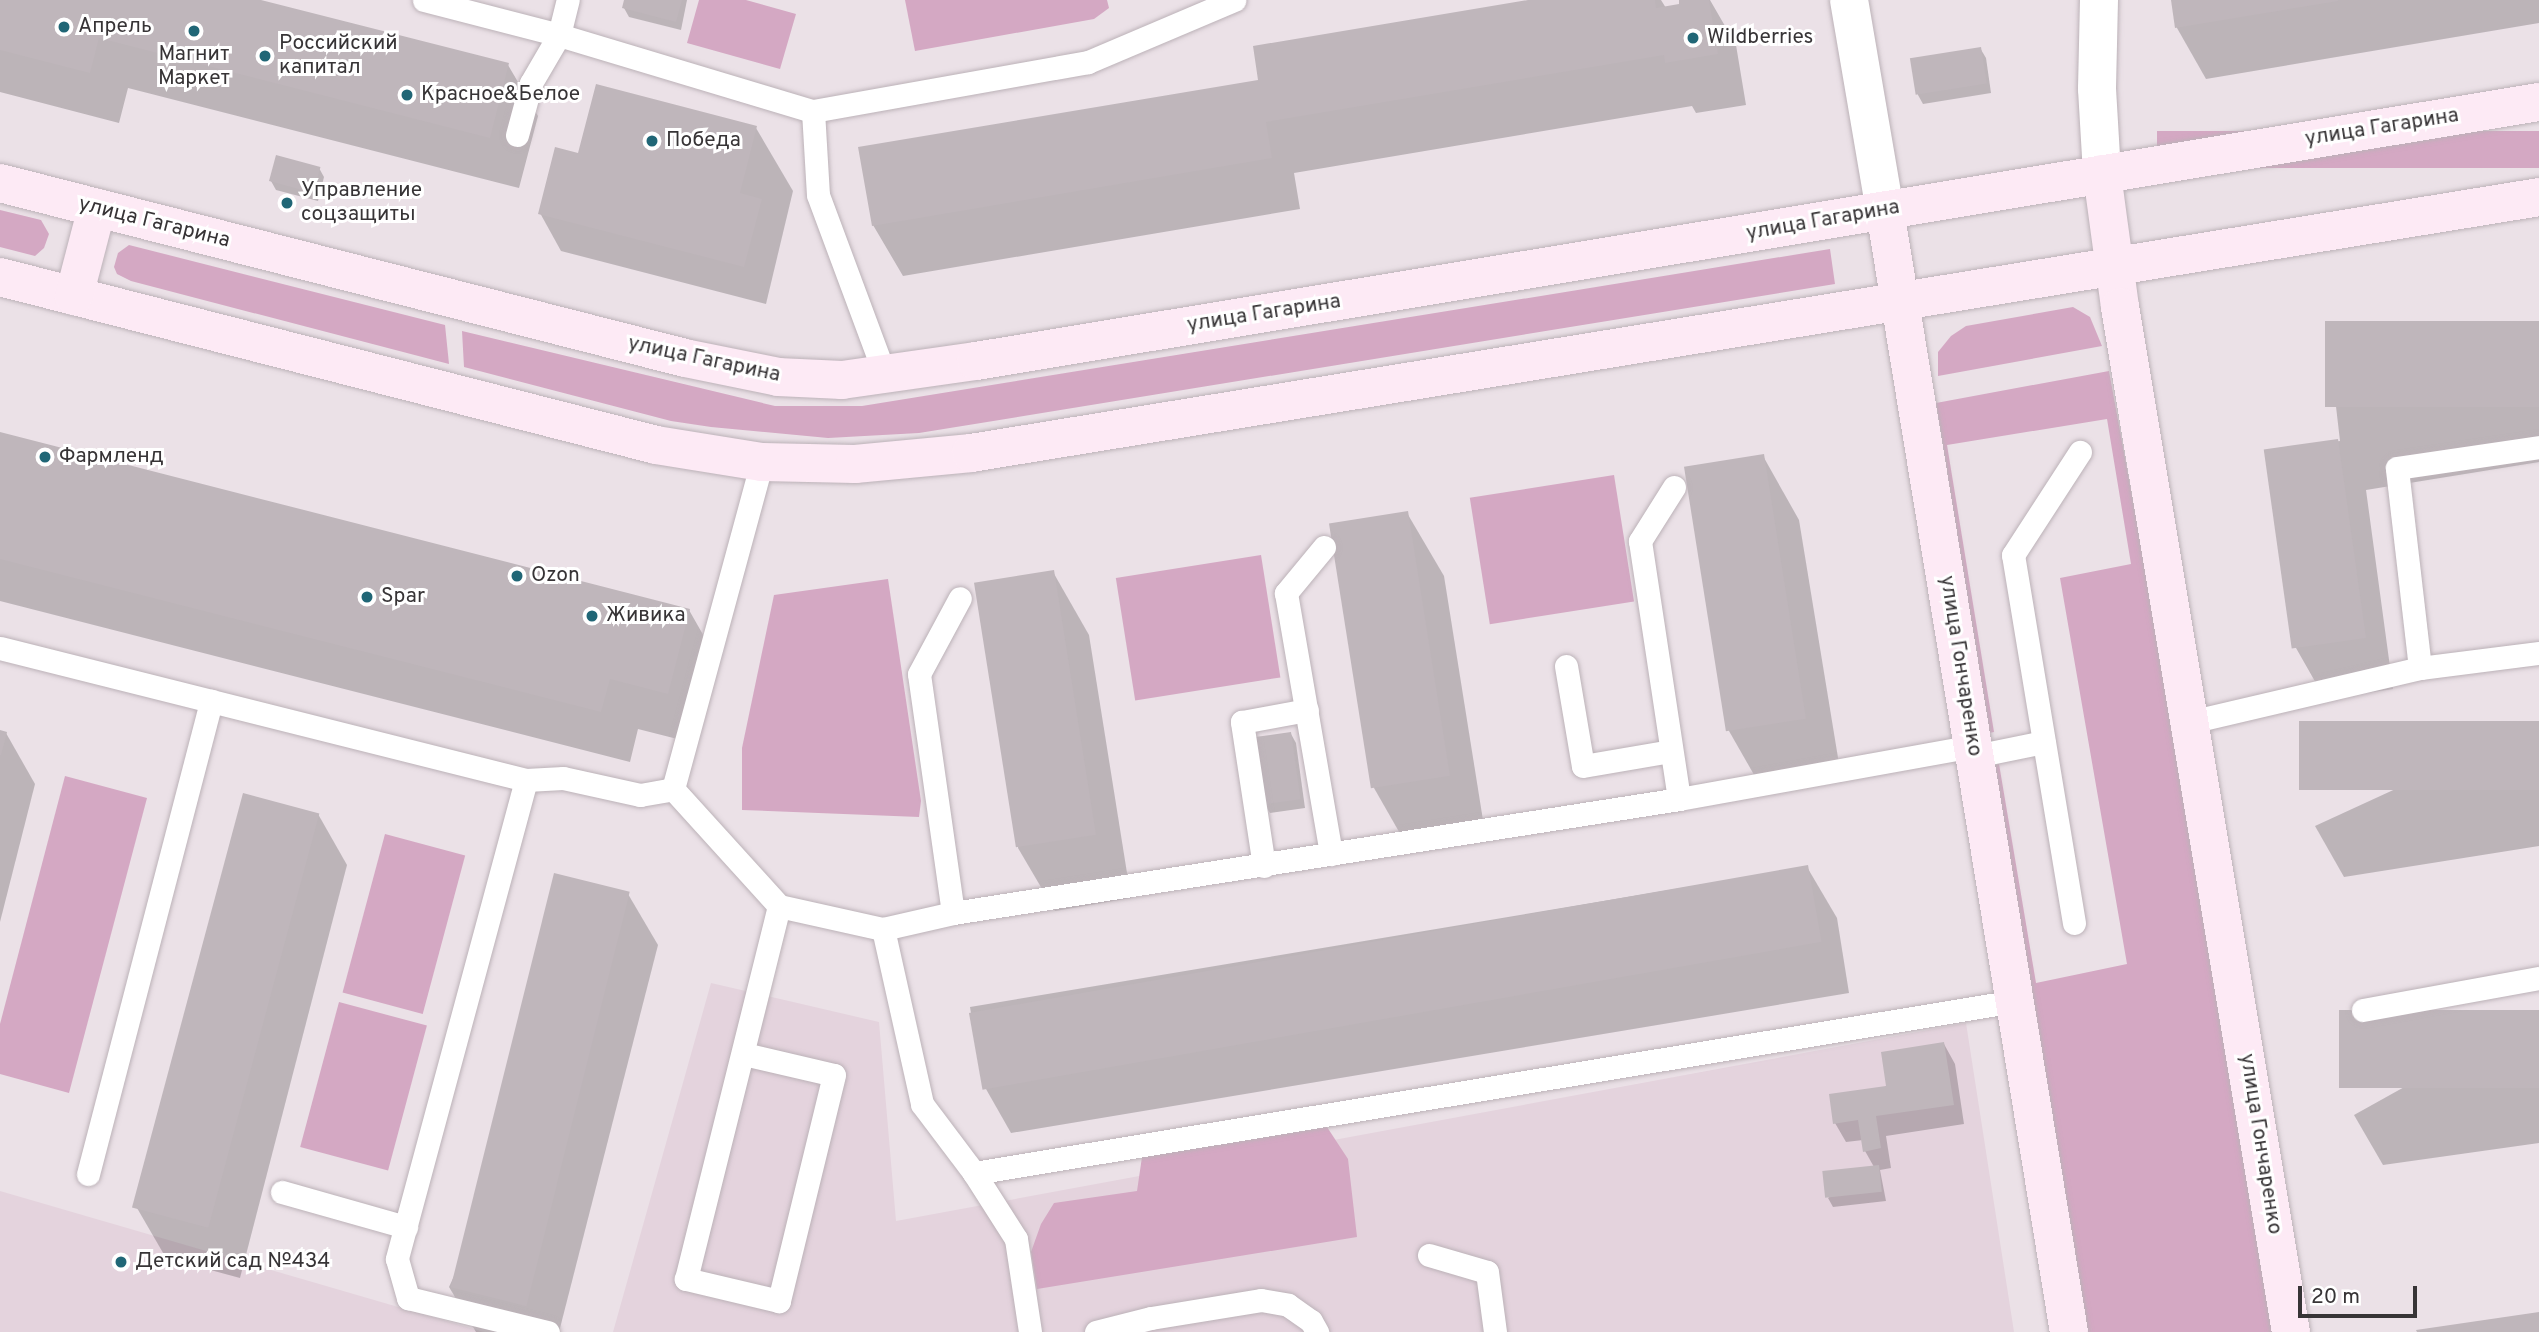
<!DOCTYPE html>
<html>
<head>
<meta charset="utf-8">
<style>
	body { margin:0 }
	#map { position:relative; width:2539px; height:1332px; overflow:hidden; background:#ebe1e7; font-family:Overpass,sans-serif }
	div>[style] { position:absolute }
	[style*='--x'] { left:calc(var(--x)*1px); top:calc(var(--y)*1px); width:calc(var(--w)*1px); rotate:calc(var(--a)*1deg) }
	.built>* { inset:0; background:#e4d3dd }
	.green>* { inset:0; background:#d4a8c3; transform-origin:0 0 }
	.shadow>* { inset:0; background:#0003 }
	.building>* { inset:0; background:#bfb6bb; transform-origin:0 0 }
	.roads { filter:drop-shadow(0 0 2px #bcb2b8) drop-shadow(0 0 2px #bcb2b8) }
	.lane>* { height:23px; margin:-11.5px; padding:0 11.5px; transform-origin:11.5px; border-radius:11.5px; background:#fff }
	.street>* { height:38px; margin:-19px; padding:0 19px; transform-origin:19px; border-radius:19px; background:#fff }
	.secondary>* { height:38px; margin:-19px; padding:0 19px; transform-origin:19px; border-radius:19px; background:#fdeaf5 }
	.dots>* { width:19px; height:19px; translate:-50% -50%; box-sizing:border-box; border:4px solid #fff; border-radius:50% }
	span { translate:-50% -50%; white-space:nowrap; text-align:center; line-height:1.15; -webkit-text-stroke:6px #fff; paint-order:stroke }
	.poi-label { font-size:21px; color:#373436 }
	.left { translate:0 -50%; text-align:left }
	.street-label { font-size:21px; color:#373436 }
	.scale { position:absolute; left:2298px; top:1286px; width:119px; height:32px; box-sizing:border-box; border:4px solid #373436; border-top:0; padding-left:9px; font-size:21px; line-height:24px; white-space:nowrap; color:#373436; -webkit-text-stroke:5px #fff; paint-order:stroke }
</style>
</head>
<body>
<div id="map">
	<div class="built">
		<div style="clip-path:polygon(711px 983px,879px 1022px,896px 1221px,1966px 1023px,2014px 1332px,613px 1332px)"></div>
		<div style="clip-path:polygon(0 1191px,484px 1332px,0 1332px)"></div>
	</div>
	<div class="green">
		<div style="clip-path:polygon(699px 0,746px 0,796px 14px,780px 69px,687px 43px)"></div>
		<div style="clip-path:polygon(905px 0,1107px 0,1109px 8px,1094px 19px,915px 51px)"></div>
		<div style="left:2539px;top:131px;width:37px;height:382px;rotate:90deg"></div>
		<div style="clip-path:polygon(0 210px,41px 220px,49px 234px,44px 248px,35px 256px,0 247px)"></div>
		<div style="clip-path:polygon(129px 245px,445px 325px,449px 364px,131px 281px,117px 274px,114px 267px,118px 253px)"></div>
		<div style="clip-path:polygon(1830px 249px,1835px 284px,919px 433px,828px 438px,711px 427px,671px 421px,464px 367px,462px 331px,775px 406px,862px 406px)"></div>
		<div style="clip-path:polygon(2073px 307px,2090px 317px,2102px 346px,1938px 376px,1938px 352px,1951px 336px,1966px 326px)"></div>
		<div style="clip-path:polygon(2109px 371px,2286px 1332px,2088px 1332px,1994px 765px,1999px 764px,2036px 983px,2127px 964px,2060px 578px,2131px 564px,2107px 419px,1947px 445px,1994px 732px,1989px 733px,1936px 403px)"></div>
		<div style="left:1614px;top:475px;width:128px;height:146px;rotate:81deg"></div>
		<div style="left:1261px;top:555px;width:124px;height:147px;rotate:81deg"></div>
		<div style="clip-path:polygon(888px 579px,921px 801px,919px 817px,742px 810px,742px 748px,774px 595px)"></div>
		<div style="clip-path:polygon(65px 776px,147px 798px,69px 1093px,0 1074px,0 1024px)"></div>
		<div style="left:385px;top:834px;width:83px;height:164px;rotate:15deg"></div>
		<div style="left:339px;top:1002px;width:91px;height:150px;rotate:15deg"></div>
		<div style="clip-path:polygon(1327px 1127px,1348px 1159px,1357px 1237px,1037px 1289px,1031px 1252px,1041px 1224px,1054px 1203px,1137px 1191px,1142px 1157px)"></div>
	</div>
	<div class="shadow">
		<div style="clip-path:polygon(0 0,255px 0,508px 65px,538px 116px,519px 188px,128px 88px,119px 123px,0 92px)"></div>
		<div style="clip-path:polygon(626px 0,687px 0,681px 30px,629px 17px,624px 8px)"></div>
		<div style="clip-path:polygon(1539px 0,1661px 0,1666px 8px,1681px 6px,1680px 0,1710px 0,1736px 45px,1746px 105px,1696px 113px,1692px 106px,1294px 173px,1300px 209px,903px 276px,873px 225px,1260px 82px)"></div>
		<div style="clip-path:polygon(2172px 0,2539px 0,2539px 23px,2206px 79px,2177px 28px)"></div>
		<div style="clip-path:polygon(1980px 48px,1986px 58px,1991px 93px,1923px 104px,1918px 95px,1912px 59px)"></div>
		<div style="clip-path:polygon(756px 128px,793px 191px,766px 304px,561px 251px,540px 213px)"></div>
		<div style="clip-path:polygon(319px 168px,324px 177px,318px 201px,276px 190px,271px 181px)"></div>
		<div style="clip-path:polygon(2539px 323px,2539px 462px,2366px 490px,2393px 689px,2325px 699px,2296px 648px,2266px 451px,2340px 441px,2330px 355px)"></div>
		<div style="clip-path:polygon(0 434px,689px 610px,718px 661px,697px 744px,638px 729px,630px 762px,0 601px)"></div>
		<div style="clip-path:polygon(1763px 456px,1799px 520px,1842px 782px,1765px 794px,1729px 731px)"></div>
		<div style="clip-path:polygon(1407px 513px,1444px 576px,1486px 839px,1410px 851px,1374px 788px)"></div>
		<div style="clip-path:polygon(1053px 572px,1089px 635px,1131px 898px,1055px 911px,1018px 848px)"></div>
		<div style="clip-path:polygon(2539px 723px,2539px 846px,2344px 877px,2315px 826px)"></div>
		<div style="clip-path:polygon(0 732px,6px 733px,35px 784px,0 922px)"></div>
		<div style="clip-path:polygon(1291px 734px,1296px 743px,1305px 808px,1270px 813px,1264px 804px)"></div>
		<div style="clip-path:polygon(318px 814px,347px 865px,240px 1278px,166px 1258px,137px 1208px)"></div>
		<div style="clip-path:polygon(1807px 867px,1837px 918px,1849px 993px,1011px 1133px,982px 1082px,970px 1007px)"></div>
		<div style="clip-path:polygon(628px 894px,658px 945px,559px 1332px,476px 1332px,449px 1287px)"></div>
		<div style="clip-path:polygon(2539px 1012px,2539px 1143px,2383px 1165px,2354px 1115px)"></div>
		<div style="clip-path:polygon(1944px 1044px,1955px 1064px,1964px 1124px,1886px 1136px,1891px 1168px,1880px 1170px,1886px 1201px,1833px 1207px,1828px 1198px,1874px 1167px,1865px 1151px,1863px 1140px,1846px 1142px,1835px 1123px)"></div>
	</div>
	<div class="building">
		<div style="clip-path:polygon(0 0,261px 0,509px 63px,490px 138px,99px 38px,90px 73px,0 50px)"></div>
		<div style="clip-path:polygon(624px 0,682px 0,676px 22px,622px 8px)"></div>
		<div style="clip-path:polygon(1528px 0,1655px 0,1656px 8px,1679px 4px,1679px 0,1709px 0,1718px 54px,1665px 63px,1664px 55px,1266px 122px,1272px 158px,872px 226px,858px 147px,1258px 80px,1253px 46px)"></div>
		<div style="clip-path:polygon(2171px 0,2338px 0,2338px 1px,2175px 28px)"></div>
		<div style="left:1981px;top:47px;width:37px;height:72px;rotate:81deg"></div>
		<div style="clip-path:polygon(596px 84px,757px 126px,740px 193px,762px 199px,744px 267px,538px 214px,555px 147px,578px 153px)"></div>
		<div style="left:276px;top:155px;width:46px;height:27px;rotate:15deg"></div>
		<div style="left:2539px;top:321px;width:86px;height:214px;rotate:90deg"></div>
		<div style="clip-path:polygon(0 432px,690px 609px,668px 694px,610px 679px,601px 712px,0 559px)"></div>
		<div style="left:2338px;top:439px;width:201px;height:75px;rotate:82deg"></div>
		<div style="left:1764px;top:454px;width:268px;height:81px;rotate:81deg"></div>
		<div style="left:1408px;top:511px;width:268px;height:80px;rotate:81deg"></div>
		<div style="left:1054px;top:570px;width:268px;height:81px;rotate:81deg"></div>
		<div style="left:2539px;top:721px;width:69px;height:240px;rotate:90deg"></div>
		<div style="clip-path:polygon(0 730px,7px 732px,1px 755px,0 755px)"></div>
		<div style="left:1291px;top:732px;width:68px;height:38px;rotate:82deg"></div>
		<div style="left:243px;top:793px;width:79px;height:429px;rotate:15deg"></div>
		<div style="left:1808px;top:865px;width:78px;height:852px;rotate:80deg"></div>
		<div style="left:554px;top:873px;width:78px;height:427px;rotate:14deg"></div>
		<div style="left:2539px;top:1010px;width:78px;height:200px;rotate:90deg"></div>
		<div style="clip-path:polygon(1944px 1042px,1954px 1105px,1876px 1116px,1881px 1148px,1863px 1152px,1858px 1120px,1833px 1124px,1829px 1094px,1886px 1086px,1881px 1052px)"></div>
		<div style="left:1879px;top:1165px;width:27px;height:57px;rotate:84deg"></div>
		<div style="clip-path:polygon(2539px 1312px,2539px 1332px,2417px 1332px,2416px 1330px)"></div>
	</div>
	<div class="roads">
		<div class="lane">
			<div style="--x:424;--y:0;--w:139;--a:14.5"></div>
			<div style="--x:559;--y:35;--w:265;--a:16.7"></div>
			<div style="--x:813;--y:111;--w:279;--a:-10.1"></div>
			<div style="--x:1088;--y:62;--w:159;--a:-23"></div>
			<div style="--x:813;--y:111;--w:84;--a:86.6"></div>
			<div style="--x:818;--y:195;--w:192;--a:69.6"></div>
			<div style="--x:517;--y:135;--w:54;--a:-74.9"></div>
			<div style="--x:531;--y:83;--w:56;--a:-59.7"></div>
			<div style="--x:559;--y:35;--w:36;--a:-76"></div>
			<div style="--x:1674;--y:487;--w:64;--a:122.2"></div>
			<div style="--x:1640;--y:541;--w:261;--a:81.4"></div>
			<div style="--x:1324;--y:547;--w:60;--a:129.6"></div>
			<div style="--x:1286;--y:593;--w:265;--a:80.2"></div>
			<div style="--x:0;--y:648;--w:542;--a:14.09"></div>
			<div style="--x:526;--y:780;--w:37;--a:-3"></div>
			<div style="--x:563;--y:778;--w:79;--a:12.4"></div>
			<div style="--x:640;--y:795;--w:34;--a:-10"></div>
			<div style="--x:673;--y:789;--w:158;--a:47.8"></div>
			<div style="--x:779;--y:906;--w:107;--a:12.5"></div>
			<div style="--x:883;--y:929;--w:72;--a:-12.9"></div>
			<div style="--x:953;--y:913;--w:735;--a:-8.92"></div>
			<div style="--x:1679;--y:799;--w:299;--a:-10.2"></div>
			<div style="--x:1566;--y:666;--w:101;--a:80.4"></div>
			<div style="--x:1583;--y:766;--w:89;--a:-9.7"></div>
			<div style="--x:2420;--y:668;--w:120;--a:-7.2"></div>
			<div style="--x:2190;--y:722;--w:236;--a:-13.2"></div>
			<div style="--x:2420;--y:668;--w:201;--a:-96.6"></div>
			<div style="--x:2397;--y:468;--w:144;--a:-8.4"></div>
			<div style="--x:1975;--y:756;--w:70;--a:-11.5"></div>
			<div style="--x:526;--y:780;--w:496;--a:105.1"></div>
			<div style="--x:397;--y:1259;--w:41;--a:74.2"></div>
			<div style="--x:408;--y:1298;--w:144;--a:13.7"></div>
			<div style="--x:673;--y:789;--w:339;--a:-74.8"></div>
			<div style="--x:1264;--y:866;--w:146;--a:-98.7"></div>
			<div style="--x:1242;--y:722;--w:66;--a:-10.5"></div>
			<div style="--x:953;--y:913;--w:241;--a:-98.1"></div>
			<div style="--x:919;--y:674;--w:86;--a:-61.7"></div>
			<div style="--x:2074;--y:923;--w:373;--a:-99.4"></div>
			<div style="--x:2013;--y:555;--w:123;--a:-57"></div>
			<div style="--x:883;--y:929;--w:179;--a:77.4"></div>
			<div style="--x:922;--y:1104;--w:86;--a:53"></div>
			<div style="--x:974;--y:1173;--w:78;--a:57.5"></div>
			<div style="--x:1016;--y:1239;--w:94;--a:81.4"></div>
			<div style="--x:2363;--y:1010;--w:179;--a:-10.3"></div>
			<div style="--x:744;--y:1054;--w:92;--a:13.1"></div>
			<div style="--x:834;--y:1075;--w:233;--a:103.7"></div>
			<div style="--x:779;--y:1301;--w:96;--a:-166.7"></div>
			<div style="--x:686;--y:1279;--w:384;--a:-76"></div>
			<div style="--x:974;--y:1173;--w:1055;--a:-9.38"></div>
			<div style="--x:88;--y:1174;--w:489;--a:-75.4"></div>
			<div style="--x:282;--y:1192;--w:129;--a:15.8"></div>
			<div style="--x:1429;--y:1255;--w:60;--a:16.3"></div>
			<div style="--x:1487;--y:1272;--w:61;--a:82.4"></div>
			<div style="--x:1096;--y:1332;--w:57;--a:-14.3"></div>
			<div style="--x:1151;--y:1318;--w:111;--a:-9.3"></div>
			<div style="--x:1261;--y:1300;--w:27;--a:10"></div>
			<div style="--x:1288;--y:1305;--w:28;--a:35"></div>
			<div style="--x:1311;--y:1321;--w:13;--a:61"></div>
		</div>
		<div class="street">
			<div style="--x:1849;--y:0;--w:214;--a:80.3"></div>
			<div style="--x:2099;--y:0;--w:89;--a:91.3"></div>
			<div style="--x:2097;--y:89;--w:85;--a:86.6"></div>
		</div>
		<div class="secondary">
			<div style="--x:2102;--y:174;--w:134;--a:82.3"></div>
			<div style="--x:2120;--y:307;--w:1039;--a:80.53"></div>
			<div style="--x:0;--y:183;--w:707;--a:14.33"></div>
			<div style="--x:685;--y:358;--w:95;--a:11.5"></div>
			<div style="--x:778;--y:377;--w:64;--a:2.7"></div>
			<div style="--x:842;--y:380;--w:135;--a:-8.1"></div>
			<div style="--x:976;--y:361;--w:1584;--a:-9.41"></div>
			<div style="--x:1885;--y:211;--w:1136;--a:80.68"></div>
			<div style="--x:0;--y:277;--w:677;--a:14.36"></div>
			<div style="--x:656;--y:445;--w:107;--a:9.1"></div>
			<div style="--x:762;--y:462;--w:93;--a:1.2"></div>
			<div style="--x:855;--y:464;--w:117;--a:-5.4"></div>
			<div style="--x:971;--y:453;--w:1589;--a:-9.27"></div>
			<div style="--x:74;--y:296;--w:91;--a:-75.4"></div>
		</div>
	</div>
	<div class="dots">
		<div style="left:64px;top:27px;background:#206676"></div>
		<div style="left:194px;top:31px;background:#206676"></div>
		<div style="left:1693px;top:38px;background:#206676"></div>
		<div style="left:265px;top:56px;background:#206676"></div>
		<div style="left:407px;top:95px;background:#206676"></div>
		<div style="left:652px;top:141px;background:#206676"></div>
		<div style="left:287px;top:203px;background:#206676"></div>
		<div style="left:45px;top:457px;background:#206676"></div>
		<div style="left:517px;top:576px;background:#206676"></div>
		<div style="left:367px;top:597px;background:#206676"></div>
		<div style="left:592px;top:616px;background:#206676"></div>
		<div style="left:121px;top:1262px;background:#206676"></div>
	</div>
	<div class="poi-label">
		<span class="left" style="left:78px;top:27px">Апрель</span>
		<span class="left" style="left:1707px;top:38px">Wildberries</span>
		<span class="left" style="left:279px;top:56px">Российский<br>капитал</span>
		<span style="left:194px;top:67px">Магнит<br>Маркет</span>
		<span class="left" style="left:421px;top:95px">Красное&amp;Белое</span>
		<span class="left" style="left:666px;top:141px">Победа</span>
		<span class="left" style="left:301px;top:203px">Управление<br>соцзащиты</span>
		<span class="left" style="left:59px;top:457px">Фармленд</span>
		<span class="left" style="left:531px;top:576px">Ozon</span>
		<span class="left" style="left:381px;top:597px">Spar</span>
		<span class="left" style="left:606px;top:616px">Живика</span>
		<span class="left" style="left:135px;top:1262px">Детский сад №434</span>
	</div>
	<div class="street-label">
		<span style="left:2382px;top:128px;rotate:-9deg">улица Гагарина</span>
		<span style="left:1823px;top:221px;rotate:-10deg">улица Гагарина</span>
		<span style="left:154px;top:223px;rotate:14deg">улица Гагарина</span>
		<span style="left:1264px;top:314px;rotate:-9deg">улица Гагарина</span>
		<span style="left:704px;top:360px;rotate:12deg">улица Гагарина</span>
		<span style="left:1960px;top:666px;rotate:81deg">улица Гончаренко</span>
		<span style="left:2260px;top:1144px;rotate:81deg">улица Гончаренко</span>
	</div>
	<div class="scale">20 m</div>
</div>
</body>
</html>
